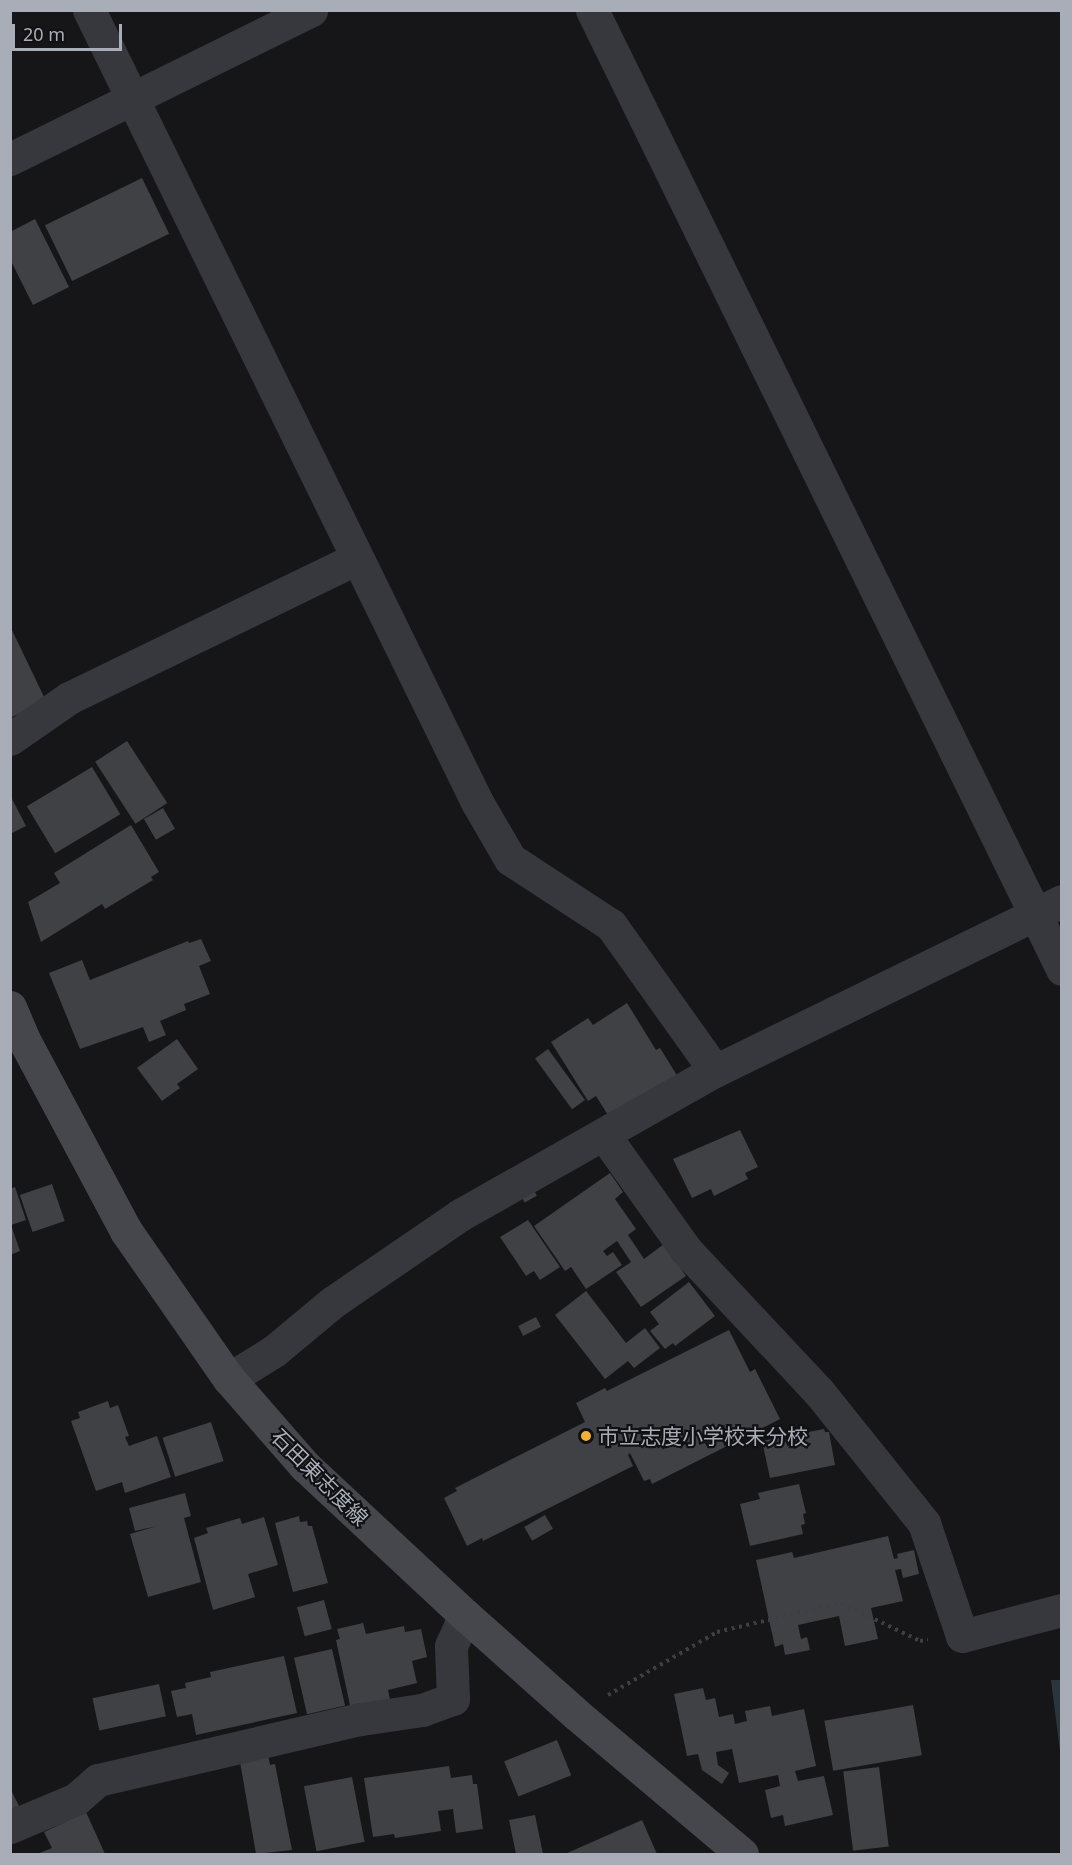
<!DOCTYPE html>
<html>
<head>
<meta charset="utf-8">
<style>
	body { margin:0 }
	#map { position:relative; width:1072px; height:1865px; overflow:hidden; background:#161618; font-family:"Noto Sans","Noto Sans JP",sans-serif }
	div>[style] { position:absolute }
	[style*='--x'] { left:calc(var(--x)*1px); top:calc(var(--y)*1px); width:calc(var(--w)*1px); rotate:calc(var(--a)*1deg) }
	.water>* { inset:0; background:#2c353c }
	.building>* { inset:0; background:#404145; transform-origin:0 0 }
	.path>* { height:4px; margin-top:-2px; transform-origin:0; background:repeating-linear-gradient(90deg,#3d3f44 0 3px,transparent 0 7.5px) }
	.minor>* { height:33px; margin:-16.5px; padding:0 16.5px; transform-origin:16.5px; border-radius:16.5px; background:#37383d }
	.secondary>* { height:33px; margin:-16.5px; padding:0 16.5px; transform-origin:16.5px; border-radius:16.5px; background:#45474d }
	.dots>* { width:16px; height:16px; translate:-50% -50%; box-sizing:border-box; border:3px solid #111113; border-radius:50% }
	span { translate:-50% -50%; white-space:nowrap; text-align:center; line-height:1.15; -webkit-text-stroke:4.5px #111113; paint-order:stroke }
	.poi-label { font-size:21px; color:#a8adb8 }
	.left { translate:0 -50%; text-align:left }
	.street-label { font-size:21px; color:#a8adb8 }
	.frame { position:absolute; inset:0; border:12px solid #a8adb8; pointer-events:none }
	.scale { position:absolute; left:12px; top:24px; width:110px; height:27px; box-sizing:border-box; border:3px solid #a8adb8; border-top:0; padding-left:8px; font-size:18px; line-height:21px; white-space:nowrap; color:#a8adb8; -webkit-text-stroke:4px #111113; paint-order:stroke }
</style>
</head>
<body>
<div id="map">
	<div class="water">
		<div style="clip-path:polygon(1051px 1680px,1061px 1680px,1061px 1759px)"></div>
	</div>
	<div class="building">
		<div style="left:142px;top:178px;width:62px;height:108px;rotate:64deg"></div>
		<div style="clip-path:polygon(35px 219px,69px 287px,33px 305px,10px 259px,10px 232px)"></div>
		<div style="clip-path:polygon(10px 626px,46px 701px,10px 718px)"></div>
		<div style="left:127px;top:741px;width:74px;height:38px;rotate:57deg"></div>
		<div style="left:92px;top:767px;width:55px;height:76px;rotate:59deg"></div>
		<div style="clip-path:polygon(10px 795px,26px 826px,10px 834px)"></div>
		<div style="left:163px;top:808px;width:24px;height:22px;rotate:60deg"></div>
		<div style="clip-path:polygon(131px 825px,159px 872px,151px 877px,153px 880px,105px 909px,102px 904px,41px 942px,28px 902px,60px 883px,54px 873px)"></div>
		<div style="clip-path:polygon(201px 939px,211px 961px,199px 966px,210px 994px,184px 1004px,186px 1010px,160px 1021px,166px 1035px,149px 1042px,143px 1027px,80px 1049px,49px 973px,82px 960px,90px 980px,188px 941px,189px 943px)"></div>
		<div style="clip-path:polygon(627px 1003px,656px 1050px,660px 1048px,678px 1077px,611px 1120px,596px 1096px,588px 1101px,551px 1042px,588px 1018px,593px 1025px)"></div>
		<div style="clip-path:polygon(177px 1039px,198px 1069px,177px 1084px,180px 1088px,162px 1101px,137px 1068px)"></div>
		<div style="left:548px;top:1049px;width:63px;height:16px;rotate:54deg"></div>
		<div style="clip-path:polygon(740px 1130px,758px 1167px,745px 1173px,748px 1179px,714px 1196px,711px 1189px,692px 1198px,673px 1159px)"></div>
		<div style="clip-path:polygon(610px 1173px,623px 1192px,615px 1199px,636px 1229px,628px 1235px,644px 1259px,664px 1244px,686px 1276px,641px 1307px,616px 1272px,631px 1262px,617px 1241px,603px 1251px,607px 1256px,613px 1252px,622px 1265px,586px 1289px,571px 1267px,565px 1271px,534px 1226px)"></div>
		<div style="left:52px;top:1184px;width:39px;height:34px;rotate:71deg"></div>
		<div style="clip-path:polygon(15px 1187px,26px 1220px,11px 1225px,20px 1251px,10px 1255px,10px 1189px)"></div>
		<div style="left:532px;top:1187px;width:10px;height:14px;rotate:61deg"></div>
		<div style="clip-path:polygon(528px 1220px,560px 1267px,540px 1280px,534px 1271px,526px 1276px,500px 1237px)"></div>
		<div style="clip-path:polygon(689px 1282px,715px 1316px,675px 1346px,673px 1343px,665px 1349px,650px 1331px,659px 1324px,650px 1312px)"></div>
		<div style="clip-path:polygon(586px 1291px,626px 1343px,645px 1328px,660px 1348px,634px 1368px,628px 1361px,605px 1379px,555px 1315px)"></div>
		<div style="left:536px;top:1317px;width:11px;height:20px;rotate:63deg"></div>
		<div style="clip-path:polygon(729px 1330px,750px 1372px,755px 1369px,780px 1419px,652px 1484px,650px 1479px,644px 1481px,630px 1453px,628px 1455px,633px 1466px,483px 1541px,482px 1538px,467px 1546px,444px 1498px,457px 1491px,455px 1488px,585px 1422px,576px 1403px,605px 1388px,607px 1391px)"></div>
		<div style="clip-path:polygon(108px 1401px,110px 1408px,118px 1405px,129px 1436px,125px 1437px,129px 1446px,157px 1436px,171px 1477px,125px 1493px,122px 1482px,96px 1491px,71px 1421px,80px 1418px,78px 1412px)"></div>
		<div style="left:211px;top:1422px;width:41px;height:51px;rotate:72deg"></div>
		<div style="clip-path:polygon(824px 1429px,825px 1432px,829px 1432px,835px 1465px,770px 1478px,762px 1441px)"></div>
		<div style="clip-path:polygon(799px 1484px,806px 1513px,803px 1514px,805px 1524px,801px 1525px,803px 1534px,750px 1546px,740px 1504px,760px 1499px,758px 1493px)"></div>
		<div style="clip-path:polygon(185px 1493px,191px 1516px,184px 1518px,201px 1582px,148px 1597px,130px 1534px,157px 1526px,135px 1531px,129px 1508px)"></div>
		<div style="left:545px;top:1515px;width:16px;height:24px;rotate:60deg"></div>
		<div style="clip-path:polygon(299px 1516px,300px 1522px,307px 1521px,308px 1526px,312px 1526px,328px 1583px,293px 1592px,275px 1523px)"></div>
		<div style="clip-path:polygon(264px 1517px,278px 1565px,248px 1574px,255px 1597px,213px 1610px,194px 1538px,208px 1533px,206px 1528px,240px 1518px,242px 1524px)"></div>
		<div style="clip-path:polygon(888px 1536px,894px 1559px,898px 1558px,897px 1554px,914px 1550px,919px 1574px,903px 1578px,901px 1569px,895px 1570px,903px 1601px,871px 1608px,878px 1639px,845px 1646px,839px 1616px,798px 1625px,801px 1639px,807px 1637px,810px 1650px,785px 1655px,783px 1644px,775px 1647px,756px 1560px,792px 1552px,794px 1558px)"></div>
		<div style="left:324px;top:1600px;width:30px;height:28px;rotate:75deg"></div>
		<div style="clip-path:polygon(363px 1623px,366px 1634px,404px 1626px,405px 1632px,421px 1629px,427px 1657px,412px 1661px,417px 1683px,388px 1690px,391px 1704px,351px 1710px,336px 1640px,340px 1639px,337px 1629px)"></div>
		<div style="left:332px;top:1649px;width:58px;height:39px;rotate:77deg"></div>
		<div style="clip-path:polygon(284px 1656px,297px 1713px,196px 1735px,192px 1714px,177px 1717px,171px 1691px,186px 1688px,185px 1683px,211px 1677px,210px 1672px)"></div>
		<div style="left:159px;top:1684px;width:33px;height:68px;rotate:78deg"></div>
		<div style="clip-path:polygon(703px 1688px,706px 1700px,715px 1698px,719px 1717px,733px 1714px,735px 1724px,747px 1721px,745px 1711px,770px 1706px,772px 1716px,804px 1709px,816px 1766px,795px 1771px,798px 1781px,824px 1776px,833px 1815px,785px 1826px,783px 1815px,771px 1818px,765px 1790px,780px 1786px,778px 1775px,739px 1783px,732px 1749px,716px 1752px,718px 1765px,729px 1773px,722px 1784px,702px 1770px,698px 1754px,687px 1756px,674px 1694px)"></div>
		<div style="left:913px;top:1705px;width:51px;height:90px;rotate:80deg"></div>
		<div style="left:557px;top:1740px;width:38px;height:57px;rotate:68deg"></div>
		<div style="clip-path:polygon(267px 1750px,270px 1765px,275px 1764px,292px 1850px,256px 1854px,239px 1756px)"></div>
		<div style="clip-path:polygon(449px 1766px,451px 1778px,472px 1775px,473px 1784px,477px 1784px,483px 1829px,456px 1833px,453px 1809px,438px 1811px,441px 1831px,395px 1838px,394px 1834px,373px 1837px,364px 1778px)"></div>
		<div style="left:879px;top:1767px;width:80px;height:36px;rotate:83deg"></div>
		<div style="left:352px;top:1777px;width:66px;height:49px;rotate:79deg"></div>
		<div style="clip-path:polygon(10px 1788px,19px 1806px,10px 1810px)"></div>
		<div style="clip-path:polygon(86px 1812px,105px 1854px,37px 1854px,52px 1848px,44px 1832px)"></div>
		<div style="clip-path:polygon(535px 1815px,543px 1854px,516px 1854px,509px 1820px)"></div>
		<div style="clip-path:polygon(642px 1820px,657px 1854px,565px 1854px)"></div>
	</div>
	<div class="path">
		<div style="--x:608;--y:1695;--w:126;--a:-30"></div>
		<div style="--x:717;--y:1632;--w:127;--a:-13.2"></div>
		<div style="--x:841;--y:1603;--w:88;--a:25.7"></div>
		<div style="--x:920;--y:1641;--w:8;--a:-7"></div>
	</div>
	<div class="minor">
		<div style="--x:89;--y:10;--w:882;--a:63.9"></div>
		<div style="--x:477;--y:802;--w:66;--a:59.9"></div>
		<div style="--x:510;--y:859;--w:121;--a:33.2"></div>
		<div style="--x:611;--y:925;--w:179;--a:54.5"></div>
		<div style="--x:592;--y:10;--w:1068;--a:63.89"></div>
		<div style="--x:10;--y:159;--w:336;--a:-26.3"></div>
		<div style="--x:10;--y:739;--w:72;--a:-34.8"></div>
		<div style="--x:69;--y:698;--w:320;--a:-25.9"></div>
		<div style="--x:604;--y:1135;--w:141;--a:54.5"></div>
		<div style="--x:686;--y:1250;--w:195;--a:46.9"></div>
		<div style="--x:819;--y:1392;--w:168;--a:51.3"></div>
		<div style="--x:924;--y:1523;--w:119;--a:71.4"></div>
		<div style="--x:962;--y:1636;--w:103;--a:-14.6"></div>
		<div style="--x:229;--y:1379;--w:53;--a:-31.9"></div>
		<div style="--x:274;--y:1351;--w:77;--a:-39.7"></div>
		<div style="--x:333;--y:1302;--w:154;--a:-34.4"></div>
		<div style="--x:460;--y:1215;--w:293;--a:-29.5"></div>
		<div style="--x:715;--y:1071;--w:386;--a:-26.1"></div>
		<div style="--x:10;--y:1827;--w:72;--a:-23"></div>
		<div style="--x:76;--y:1799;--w:29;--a:-41"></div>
		<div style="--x:98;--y:1780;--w:270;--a:-13.1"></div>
		<div style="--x:361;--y:1719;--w:62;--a:-8.4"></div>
		<div style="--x:422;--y:1710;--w:33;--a:-20"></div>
		<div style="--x:453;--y:1699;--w:53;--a:-92.2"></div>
		<div style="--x:451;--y:1646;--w:34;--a:-66"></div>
	</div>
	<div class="secondary">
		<div style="--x:10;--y:1007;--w:34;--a:67"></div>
		<div style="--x:23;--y:1038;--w:219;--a:61.9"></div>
		<div style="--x:126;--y:1231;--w:180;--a:55.2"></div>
		<div style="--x:229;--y:1379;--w:116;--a:48.9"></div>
		<div style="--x:305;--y:1466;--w:219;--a:43"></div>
		<div style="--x:465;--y:1615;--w:149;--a:41.7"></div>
		<div style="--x:576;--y:1714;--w:217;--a:40.1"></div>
	</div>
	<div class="dots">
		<div style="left:586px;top:1436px;background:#f2b134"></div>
	</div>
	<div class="poi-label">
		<span class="left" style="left:598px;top:1436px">市立志度小学校末分校</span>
	</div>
	<div class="street-label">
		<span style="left:320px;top:1477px;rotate:45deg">石田東志度線</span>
	</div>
	<div class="frame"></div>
	<div class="scale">20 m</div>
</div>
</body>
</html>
